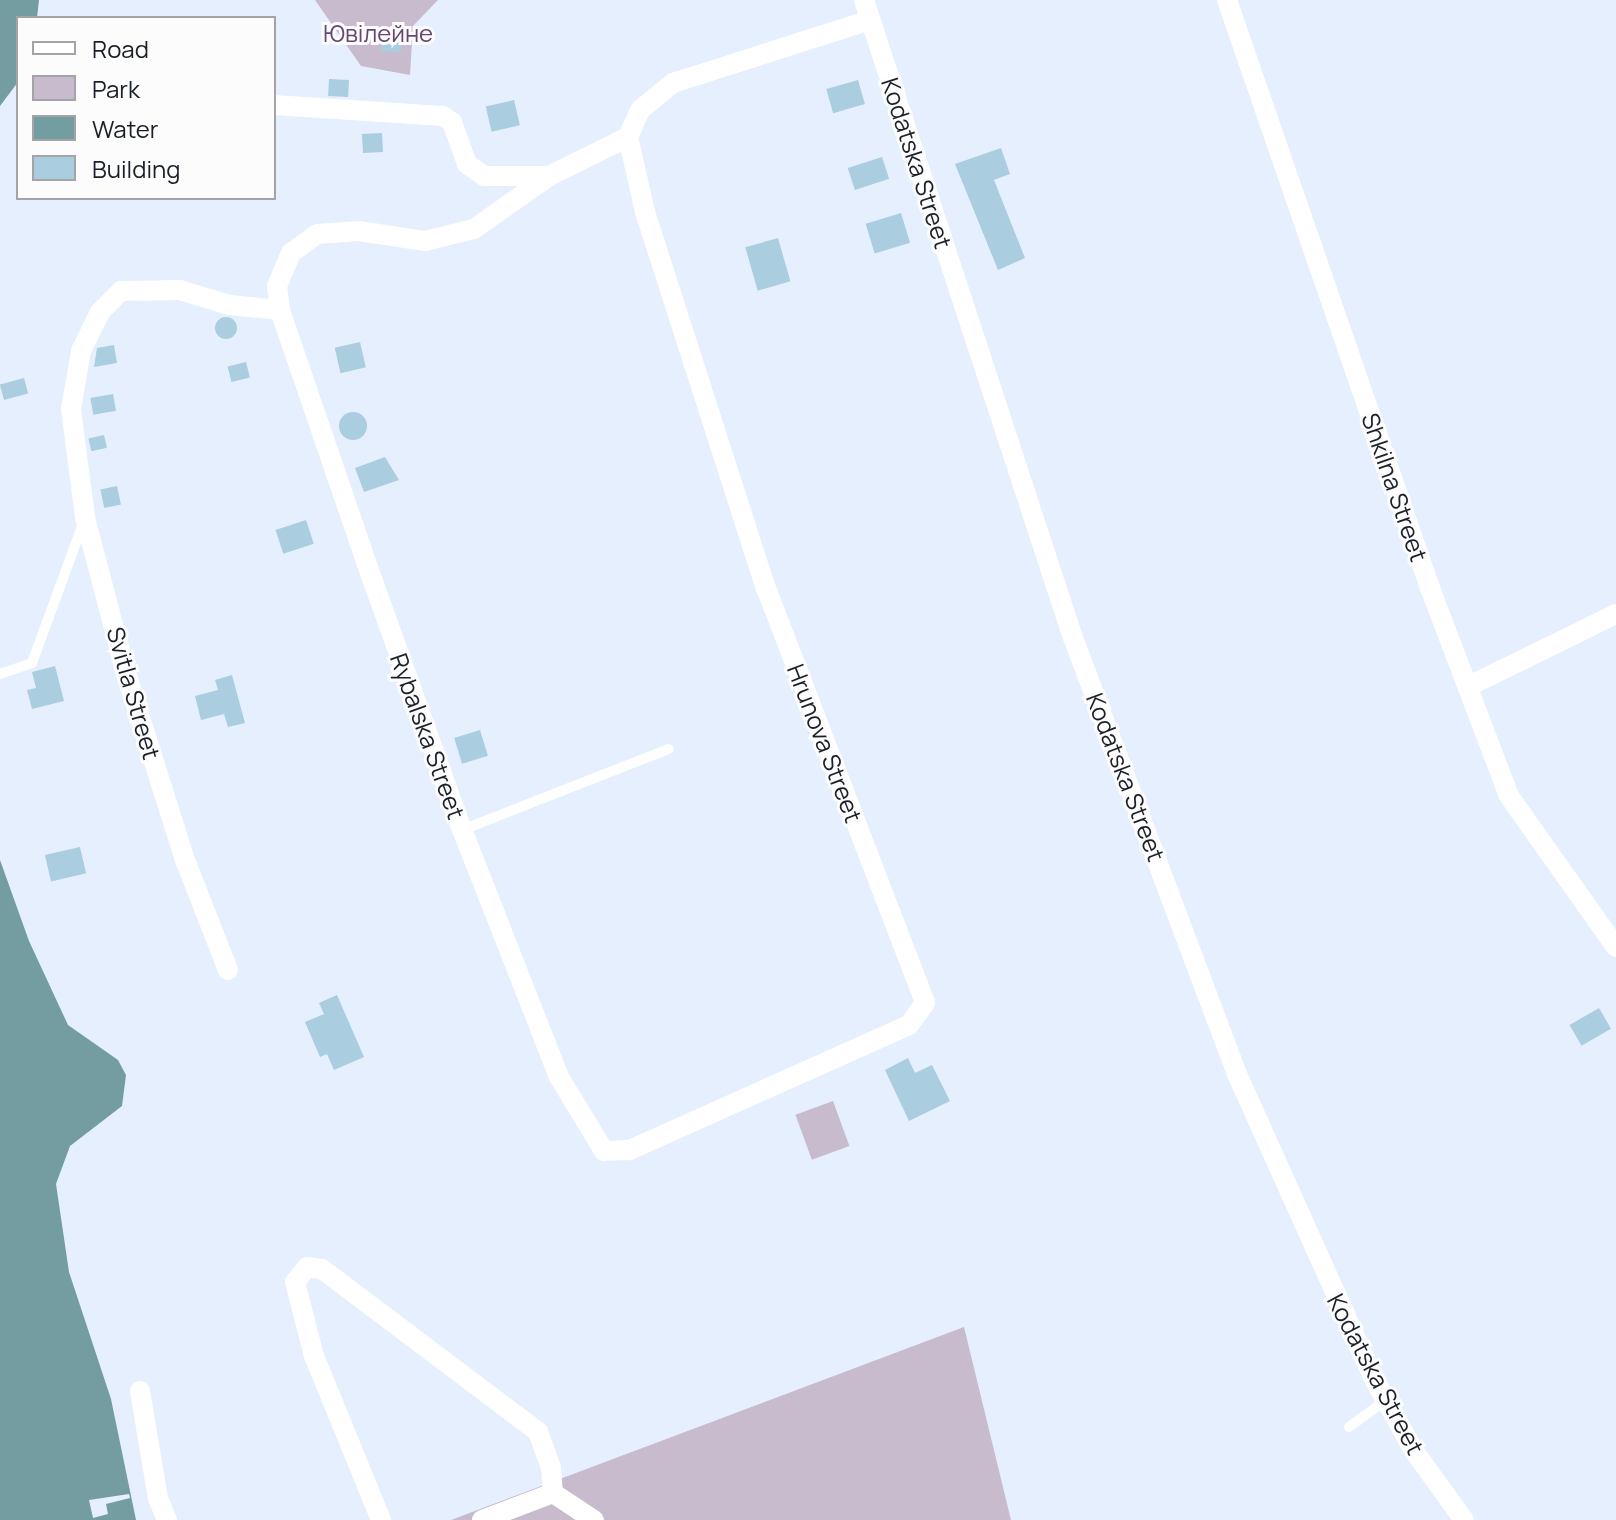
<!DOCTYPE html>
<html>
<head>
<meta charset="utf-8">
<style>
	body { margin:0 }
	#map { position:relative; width:1616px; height:1520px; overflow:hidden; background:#e5effe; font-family:Manrope,sans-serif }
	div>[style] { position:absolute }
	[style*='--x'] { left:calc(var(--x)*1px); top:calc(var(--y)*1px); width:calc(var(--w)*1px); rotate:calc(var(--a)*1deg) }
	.green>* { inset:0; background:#c9bbce; transform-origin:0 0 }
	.water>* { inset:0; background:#739da0 }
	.pier>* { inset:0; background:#e5effe }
	.building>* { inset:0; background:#aacddf; transform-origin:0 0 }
	.round { border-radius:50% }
	.lane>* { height:10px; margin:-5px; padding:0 5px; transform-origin:5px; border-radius:5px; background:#fff }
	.street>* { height:20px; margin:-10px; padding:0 10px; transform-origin:10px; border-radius:10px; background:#fff }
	span { translate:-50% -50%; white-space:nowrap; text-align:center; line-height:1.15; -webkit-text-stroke:6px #fcfcfc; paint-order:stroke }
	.park-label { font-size:24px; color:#664770 }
	.street-label { font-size:24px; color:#1a1f28 }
	.legend { position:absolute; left:16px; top:16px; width:260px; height:184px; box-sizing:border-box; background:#fcfcfc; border:2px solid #a2a4a7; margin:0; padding:10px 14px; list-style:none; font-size:24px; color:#1a1f28 }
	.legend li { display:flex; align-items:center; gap:16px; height:40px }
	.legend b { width:40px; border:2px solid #a2a4a7 }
</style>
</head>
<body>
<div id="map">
	<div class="green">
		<div style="clip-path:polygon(315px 0,438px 0,413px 26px,410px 75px,361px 66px)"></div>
		<div style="left:833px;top:1101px;width:48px;height:40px;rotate:70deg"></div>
		<div style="clip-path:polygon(964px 1327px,1011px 1520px,451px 1520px)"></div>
	</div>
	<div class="water">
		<div style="clip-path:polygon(0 0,39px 0,37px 18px,18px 18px,18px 82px,0 106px)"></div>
		<div style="clip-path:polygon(0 860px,29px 941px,68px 1025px,118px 1060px,126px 1075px,122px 1106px,70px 1146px,56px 1184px,69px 1272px,111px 1399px,136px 1520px,0 1520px)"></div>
	</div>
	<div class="pier">
		<div style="clip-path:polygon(129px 1494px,130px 1498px,106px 1504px,108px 1514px,93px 1518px,89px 1500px)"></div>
	</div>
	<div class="building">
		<div style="left:382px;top:29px;width:20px;height:22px;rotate:3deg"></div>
		<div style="left:329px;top:79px;width:20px;height:17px;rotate:3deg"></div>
		<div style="left:858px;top:80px;width:25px;height:33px;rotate:74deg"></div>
		<div style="left:514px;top:100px;width:26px;height:29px;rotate:77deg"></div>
		<div style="left:382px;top:133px;width:19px;height:20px;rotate:87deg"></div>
		<div style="clip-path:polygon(1001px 148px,1010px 174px,994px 180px,1025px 258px,998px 270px,955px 164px)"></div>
		<div style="left:882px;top:157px;width:23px;height:36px;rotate:72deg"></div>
		<div style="left:901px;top:213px;width:31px;height:37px;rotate:73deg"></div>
		<div style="left:778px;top:238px;width:45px;height:34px;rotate:74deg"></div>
		<div class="round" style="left:215px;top:317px;width:22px;height:22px"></div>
		<div style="left:360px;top:342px;width:26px;height:26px;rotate:77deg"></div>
		<div style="clip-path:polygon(114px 345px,117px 363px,94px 367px,97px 348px)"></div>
		<div style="left:246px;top:362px;width:16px;height:19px;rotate:76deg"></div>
		<div style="left:24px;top:378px;width:16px;height:25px;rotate:75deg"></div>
		<div style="left:113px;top:394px;width:17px;height:23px;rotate:80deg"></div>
		<div class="round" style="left:339px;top:412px;width:28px;height:28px"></div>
		<div style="left:104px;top:435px;width:13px;height:16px;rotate:77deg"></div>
		<div style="clip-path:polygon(385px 457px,399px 480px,364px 492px,355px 468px)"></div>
		<div style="left:117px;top:486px;width:19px;height:17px;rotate:78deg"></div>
		<div style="left:306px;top:520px;width:25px;height:32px;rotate:72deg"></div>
		<div style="clip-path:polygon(55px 666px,64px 701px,32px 709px,27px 690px,36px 688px,32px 672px)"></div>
		<div style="clip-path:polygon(232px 675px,245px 723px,228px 727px,224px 714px,201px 720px,195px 696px,218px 690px,215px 680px)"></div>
		<div style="left:480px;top:730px;width:27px;height:27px;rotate:73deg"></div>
		<div style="left:80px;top:847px;width:27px;height:36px;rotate:77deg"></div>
		<div style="clip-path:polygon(337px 995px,364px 1057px,334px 1070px,327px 1054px,320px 1057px,305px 1022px,324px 1014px,319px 1003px)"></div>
		<div style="left:1599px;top:1008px;width:24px;height:34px;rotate:60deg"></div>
		<div style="clip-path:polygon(908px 1058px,915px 1073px,932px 1065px,950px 1101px,909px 1121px,885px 1070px)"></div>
	</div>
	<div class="lane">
		<div style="--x:0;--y:674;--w:34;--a:-19"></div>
		<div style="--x:32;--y:663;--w:148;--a:-69.9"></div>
		<div style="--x:462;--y:830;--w:222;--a:-21.4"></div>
		<div style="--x:1349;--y:1427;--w:46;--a:-36.1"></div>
	</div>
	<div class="street">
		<div style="--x:864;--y:0;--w:668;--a:71.86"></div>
		<div style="--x:1072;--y:635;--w:469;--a:69.4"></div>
		<div style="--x:1237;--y:1074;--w:334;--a:65.8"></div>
		<div style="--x:1374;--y:1379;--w:82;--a:60.9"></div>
		<div style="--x:1414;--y:1451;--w:85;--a:54.1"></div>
		<div style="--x:1227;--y:0;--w:622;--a:70.95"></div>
		<div style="--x:1430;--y:588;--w:222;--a:69.2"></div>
		<div style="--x:1509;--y:796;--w:185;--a:54.7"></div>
		<div style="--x:274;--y:105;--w:169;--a:3.7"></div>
		<div style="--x:443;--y:116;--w:11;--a:34"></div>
		<div style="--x:452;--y:122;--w:45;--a:70.3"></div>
		<div style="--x:467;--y:164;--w:21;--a:35"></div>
		<div style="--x:484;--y:176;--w:65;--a:0"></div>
		<div style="--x:628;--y:137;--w:77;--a:77.2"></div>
		<div style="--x:645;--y:212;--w:395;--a:72.2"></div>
		<div style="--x:766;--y:588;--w:444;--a:69"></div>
		<div style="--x:925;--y:1003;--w:27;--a:126"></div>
		<div style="--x:909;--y:1025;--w:307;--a:155.9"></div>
		<div style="--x:629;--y:1150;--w:25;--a:178"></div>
		<div style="--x:604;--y:1151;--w:87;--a:-121.3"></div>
		<div style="--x:559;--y:1077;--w:265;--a:-111.4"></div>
		<div style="--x:462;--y:830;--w:267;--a:-109.7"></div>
		<div style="--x:372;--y:579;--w:284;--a:-108.9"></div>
		<div style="--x:280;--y:310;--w:24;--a:-97"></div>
		<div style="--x:277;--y:286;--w:36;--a:-67"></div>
		<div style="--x:291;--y:253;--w:32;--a:-36"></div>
		<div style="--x:317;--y:234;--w:42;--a:-4.1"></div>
		<div style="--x:359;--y:231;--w:67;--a:8.6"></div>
		<div style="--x:425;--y:241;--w:50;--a:-13.8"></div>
		<div style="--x:474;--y:229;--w:92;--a:-35.2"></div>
		<div style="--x:549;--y:176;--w:88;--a:-26.3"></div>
		<div style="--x:628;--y:137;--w:30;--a:-66"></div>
		<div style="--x:640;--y:110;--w:43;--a:-39.3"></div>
		<div style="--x:673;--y:83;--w:207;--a:-17.7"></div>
		<div style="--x:1471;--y:685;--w:161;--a:-26.1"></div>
		<div style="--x:228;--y:970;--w:121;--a:-111.3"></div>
		<div style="--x:184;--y:857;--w:196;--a:-107.5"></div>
		<div style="--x:125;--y:670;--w:158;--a:-104.7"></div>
		<div style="--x:85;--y:517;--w:109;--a:-97.4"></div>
		<div style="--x:71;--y:409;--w:59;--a:-80.2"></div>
		<div style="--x:81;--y:351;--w:43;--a:-64"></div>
		<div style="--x:100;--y:312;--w:30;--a:-45"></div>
		<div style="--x:121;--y:291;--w:59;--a:-1"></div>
		<div style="--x:180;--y:290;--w:51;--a:17"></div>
		<div style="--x:229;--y:305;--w:51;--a:5.6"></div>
		<div style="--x:140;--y:1391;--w:109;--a:80.5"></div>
		<div style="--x:158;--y:1498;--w:24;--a:68"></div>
		<div style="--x:381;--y:1520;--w:177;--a:-112.2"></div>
		<div style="--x:314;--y:1356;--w:76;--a:-104.4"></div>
		<div style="--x:295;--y:1282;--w:19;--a:-51"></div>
		<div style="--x:307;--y:1267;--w:15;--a:8"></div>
		<div style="--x:322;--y:1269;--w:271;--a:37"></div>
		<div style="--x:538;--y:1432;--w:37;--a:70"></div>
		<div style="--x:551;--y:1467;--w:26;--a:86"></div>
		<div style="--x:553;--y:1493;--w:49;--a:33.4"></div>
		<div style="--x:482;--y:1520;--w:76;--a:-20.8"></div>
	</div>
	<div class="park-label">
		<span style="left:378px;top:33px">Ювілейне</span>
	</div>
	<div class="street-label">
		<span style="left:917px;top:163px;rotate:72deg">Kodatska Street</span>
		<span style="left:1395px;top:487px;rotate:71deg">Shkilna Street</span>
		<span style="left:134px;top:693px;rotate:74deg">Svitla Street</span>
		<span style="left:428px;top:736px;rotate:70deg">Rybalska Street</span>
		<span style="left:825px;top:743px;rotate:69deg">Hrunova Street</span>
		<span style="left:1126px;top:777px;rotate:69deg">Kodatska Street</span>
		<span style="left:1376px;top:1374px;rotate:62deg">Kodatska Street</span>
	</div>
	<ul class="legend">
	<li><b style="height:10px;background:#fff"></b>Road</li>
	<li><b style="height:22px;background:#c9bbce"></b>Park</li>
	<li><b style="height:22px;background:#739da0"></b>Water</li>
	<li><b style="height:22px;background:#aacddf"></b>Building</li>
	</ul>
</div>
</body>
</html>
